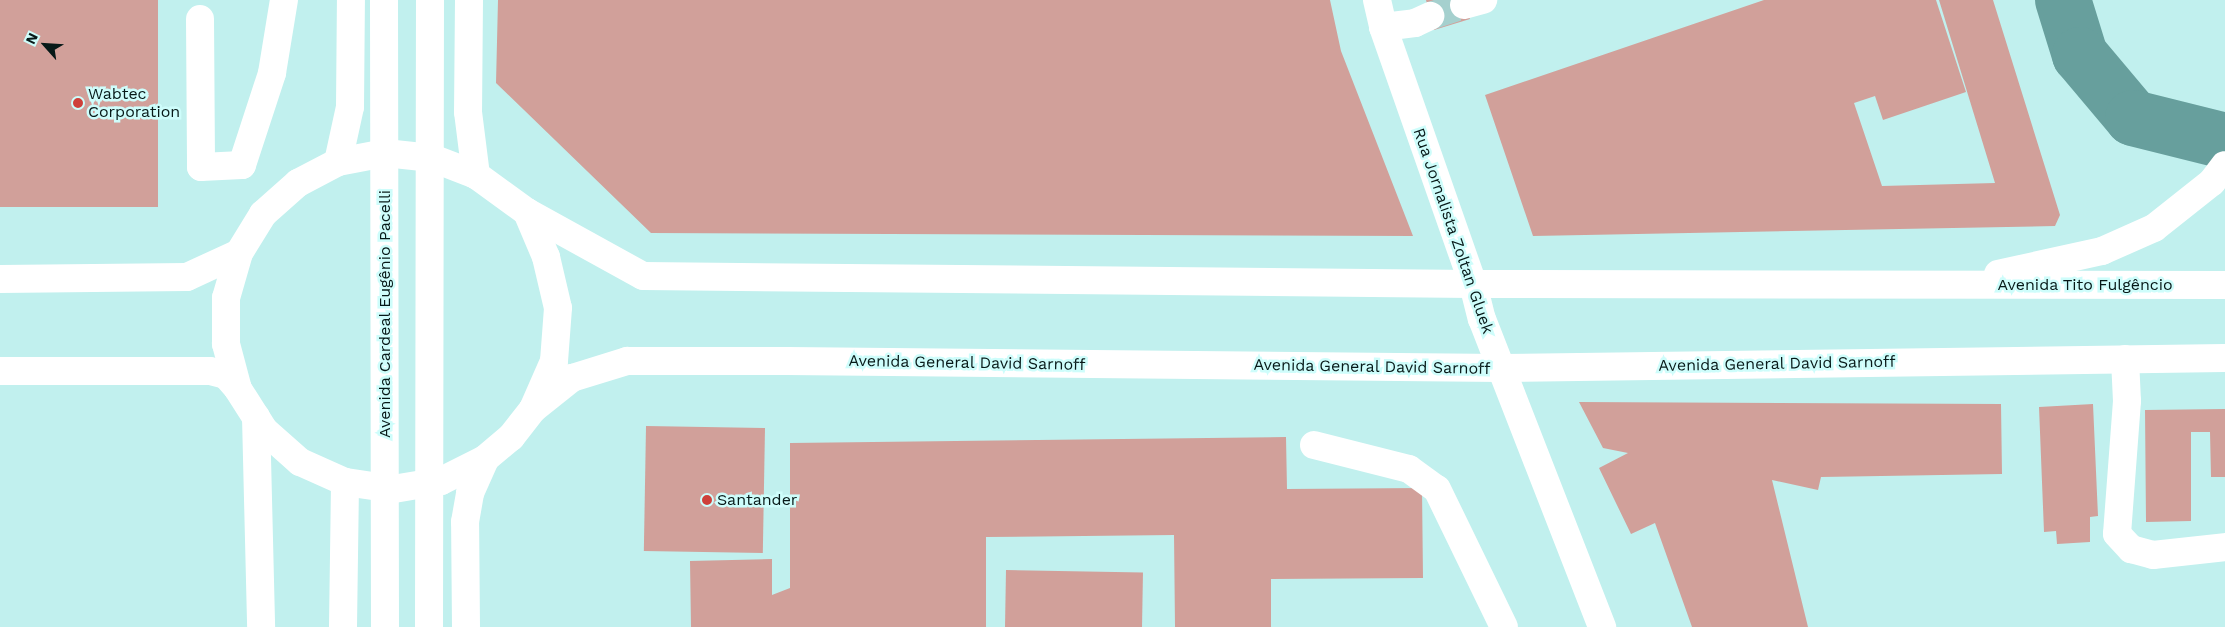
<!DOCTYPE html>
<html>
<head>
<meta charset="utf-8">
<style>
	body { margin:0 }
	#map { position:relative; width:2225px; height:627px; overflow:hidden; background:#c1f0ee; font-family:"Work Sans",sans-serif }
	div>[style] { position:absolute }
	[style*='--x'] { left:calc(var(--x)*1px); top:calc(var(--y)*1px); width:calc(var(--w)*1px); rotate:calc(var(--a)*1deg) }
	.river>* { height:56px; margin:-28px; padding:0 28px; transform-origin:28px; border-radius:28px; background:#679f9d }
	.building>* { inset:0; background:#d1a09a; transform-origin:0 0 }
	.minor-tunnel>* { height:28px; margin-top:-14px; transform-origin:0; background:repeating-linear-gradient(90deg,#a5d0ce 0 28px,transparent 0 42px) }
	.minor>* { height:28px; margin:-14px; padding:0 14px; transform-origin:14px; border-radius:14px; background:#fff }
	.major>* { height:28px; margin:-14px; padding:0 14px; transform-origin:14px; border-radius:14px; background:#fff }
	.highway>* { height:28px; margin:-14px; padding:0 14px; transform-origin:14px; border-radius:14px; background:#fff }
	.dots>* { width:14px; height:14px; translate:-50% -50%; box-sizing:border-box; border:2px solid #cefdfb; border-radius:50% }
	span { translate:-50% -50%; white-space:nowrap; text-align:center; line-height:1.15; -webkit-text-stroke:5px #cefdfb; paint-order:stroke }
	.poi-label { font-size:16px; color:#071918 }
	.left { translate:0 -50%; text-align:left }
	.street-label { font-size:16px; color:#071918 }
	.north { position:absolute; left:20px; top:20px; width:50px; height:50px; -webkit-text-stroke:4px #cefdfb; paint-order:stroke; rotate:296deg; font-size:14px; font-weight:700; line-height:20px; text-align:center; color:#071918 }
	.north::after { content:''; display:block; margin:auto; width:18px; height:22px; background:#071918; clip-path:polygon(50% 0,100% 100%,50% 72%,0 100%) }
</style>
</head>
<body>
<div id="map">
	<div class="river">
		<div style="--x:2063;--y:0;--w:58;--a:72.8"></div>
		<div style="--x:2080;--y:55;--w:82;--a:49.9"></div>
		<div style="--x:2133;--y:118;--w:95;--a:14"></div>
	</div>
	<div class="building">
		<div style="left:0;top:0;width:158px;height:207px"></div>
		<div style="clip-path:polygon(498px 0,1330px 0,1341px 51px,1413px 236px,651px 233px,496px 83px)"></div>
		<div style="clip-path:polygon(1426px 0,1461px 0,1470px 19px,1434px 30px)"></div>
		<div style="clip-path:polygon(1764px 0,1936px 0,1966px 92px,1883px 120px,1875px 96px,1854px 103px,1882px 186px,1995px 183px,1939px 0,1993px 0,2060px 215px,2055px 226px,1533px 236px,1485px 95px)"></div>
		<div style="clip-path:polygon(1579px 402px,2001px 404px,2002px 474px,1821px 477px,1818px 490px,1772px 480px,1808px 627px,1692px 627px,1655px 523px,1631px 534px,1599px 468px,1628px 453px,1603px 448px)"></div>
		<div style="clip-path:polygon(2093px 404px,2098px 516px,2090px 517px,2090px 542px,2057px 544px,2056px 531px,2044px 532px,2039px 407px)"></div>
		<div style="clip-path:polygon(2225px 409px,2225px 477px,2211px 477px,2210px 432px,2191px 432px,2191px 521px,2146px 522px,2145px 410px)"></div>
		<div style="left:765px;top:428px;width:125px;height:119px;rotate:91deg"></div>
		<div style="clip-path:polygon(1286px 437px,1287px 489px,1422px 488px,1423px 578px,1271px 579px,1271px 627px,1175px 627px,1174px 535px,986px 537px,986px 627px,691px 627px,690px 561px,772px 559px,772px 595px,790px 588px,790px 443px)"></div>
		<div style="left:1006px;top:570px;width:137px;height:57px;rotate:1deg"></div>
	</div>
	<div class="minor-tunnel">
		<div style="--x:1430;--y:16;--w:36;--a:-18"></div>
	</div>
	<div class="minor">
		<div style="--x:1377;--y:0;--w:28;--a:77"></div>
		<div style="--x:1383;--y:27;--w:272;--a:70.7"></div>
		<div style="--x:1473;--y:284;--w:36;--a:76"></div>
		<div style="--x:1482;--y:319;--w:331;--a:68.7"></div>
		<div style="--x:1464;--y:5;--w:20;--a:-15"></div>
		<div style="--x:200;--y:19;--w:148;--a:89.6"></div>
		<div style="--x:201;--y:167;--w:41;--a:-2.8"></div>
		<div style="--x:242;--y:165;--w:97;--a:-71.9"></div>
		<div style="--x:272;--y:73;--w:74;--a:-80.7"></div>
		<div style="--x:1383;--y:27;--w:32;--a:-7"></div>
		<div style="--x:1415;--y:23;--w:17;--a:-25"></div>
		<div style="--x:2125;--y:359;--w:42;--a:87.3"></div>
		<div style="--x:2127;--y:401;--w:133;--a:94.3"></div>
		<div style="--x:2117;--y:534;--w:21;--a:47"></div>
		<div style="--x:2131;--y:549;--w:23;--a:15"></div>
		<div style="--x:2153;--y:555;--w:72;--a:-6.3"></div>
		<div style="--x:256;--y:417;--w:210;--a:88.6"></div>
		<div style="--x:1314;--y:445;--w:98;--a:14.2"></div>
		<div style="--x:1409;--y:469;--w:34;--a:36"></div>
		<div style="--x:1437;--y:489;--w:153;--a:64.1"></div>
	</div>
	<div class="major">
		<div style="--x:385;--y:153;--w:47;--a:6.1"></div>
		<div style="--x:432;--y:158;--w:47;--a:21.1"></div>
		<div style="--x:476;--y:175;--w:63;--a:36"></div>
		<div style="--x:527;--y:212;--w:49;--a:67.1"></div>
		<div style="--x:546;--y:257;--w:52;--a:76.8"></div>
		<div style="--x:558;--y:308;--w:53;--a:94.3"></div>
		<div style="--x:554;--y:361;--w:52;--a:113.6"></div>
		<div style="--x:533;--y:409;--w:36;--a:128"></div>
		<div style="--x:511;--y:437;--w:34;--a:140"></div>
		<div style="--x:485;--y:459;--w:49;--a:153.4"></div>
		<div style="--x:441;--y:481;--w:49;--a:170.5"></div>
		<div style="--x:393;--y:489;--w:49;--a:-171.7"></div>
		<div style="--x:345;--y:482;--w:49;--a:-156"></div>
		<div style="--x:300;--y:462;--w:48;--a:-138.4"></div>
		<div style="--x:264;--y:430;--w:49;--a:-122.4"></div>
		<div style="--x:238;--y:389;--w:47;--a:-104.9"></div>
		<div style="--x:226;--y:344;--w:46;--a:-90"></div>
		<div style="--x:226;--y:298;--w:47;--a:-73.9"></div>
		<div style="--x:239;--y:253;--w:46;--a:-58.4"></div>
		<div style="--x:263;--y:214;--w:47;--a:-41.5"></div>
		<div style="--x:298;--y:183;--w:45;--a:-27.7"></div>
		<div style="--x:338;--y:162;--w:48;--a:-10.8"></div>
		<div style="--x:338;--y:162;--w:56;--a:-77.7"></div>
		<div style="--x:350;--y:107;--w:107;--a:-89.5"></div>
		<div style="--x:527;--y:212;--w:132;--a:28.9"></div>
		<div style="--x:643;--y:276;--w:830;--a:0.55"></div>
		<div style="--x:1473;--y:284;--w:752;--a:0.08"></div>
		<div style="--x:1998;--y:274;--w:107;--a:-12.5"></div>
		<div style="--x:2102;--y:251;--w:57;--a:-23.9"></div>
		<div style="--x:2154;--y:228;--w:74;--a:-38.4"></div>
		<div style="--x:2212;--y:182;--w:21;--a:-53"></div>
		<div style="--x:0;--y:279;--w:187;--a:-0.6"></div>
		<div style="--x:187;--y:277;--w:57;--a:-24.8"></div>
		<div style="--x:0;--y:371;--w:210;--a:0"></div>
		<div style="--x:210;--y:371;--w:16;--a:14"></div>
		<div style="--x:226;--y:375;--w:18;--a:49"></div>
		<div style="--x:533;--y:409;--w:50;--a:-38.5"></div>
		<div style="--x:572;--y:378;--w:58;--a:-17.2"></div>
		<div style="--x:627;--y:361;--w:160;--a:0"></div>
		<div style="--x:787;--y:361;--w:714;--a:0.56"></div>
		<div style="--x:1501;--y:368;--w:724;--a:-0.79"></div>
		<div style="--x:343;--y:627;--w:145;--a:-89.2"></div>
		<div style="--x:466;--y:627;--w:105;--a:-90.5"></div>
		<div style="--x:465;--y:522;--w:29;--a:-80"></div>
		<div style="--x:470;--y:493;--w:37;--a:-66"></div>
	</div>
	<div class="highway">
		<div style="--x:384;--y:0;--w:627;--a:89.91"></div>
		<div style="--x:469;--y:0;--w:112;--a:90.5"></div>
		<div style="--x:468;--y:112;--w:64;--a:82.8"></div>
		<div style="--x:429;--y:627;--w:627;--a:-89.91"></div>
	</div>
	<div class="dots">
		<div style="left:78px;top:103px;background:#ce403a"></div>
		<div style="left:707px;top:500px;background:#ce403a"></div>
	</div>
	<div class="poi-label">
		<span class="left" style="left:88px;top:103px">Wabtec<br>Corporation</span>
		<span class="left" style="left:717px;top:500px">Santander</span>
	</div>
	<div class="street-label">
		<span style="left:1453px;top:231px;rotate:71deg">Rua Jornalista Zoltan Gluek</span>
		<span style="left:2085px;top:285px">Avenida Tito Fulgêncio</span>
		<span style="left:385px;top:314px;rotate:-90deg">Avenida Cardeal Eugênio Pacelli</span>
		<span style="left:967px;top:363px;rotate:1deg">Avenida General David Sarnoff</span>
		<span style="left:1777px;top:364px;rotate:-1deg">Avenida General David Sarnoff</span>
		<span style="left:1372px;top:367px;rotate:1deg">Avenida General David Sarnoff</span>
	</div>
	<div class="north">N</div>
</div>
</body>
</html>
